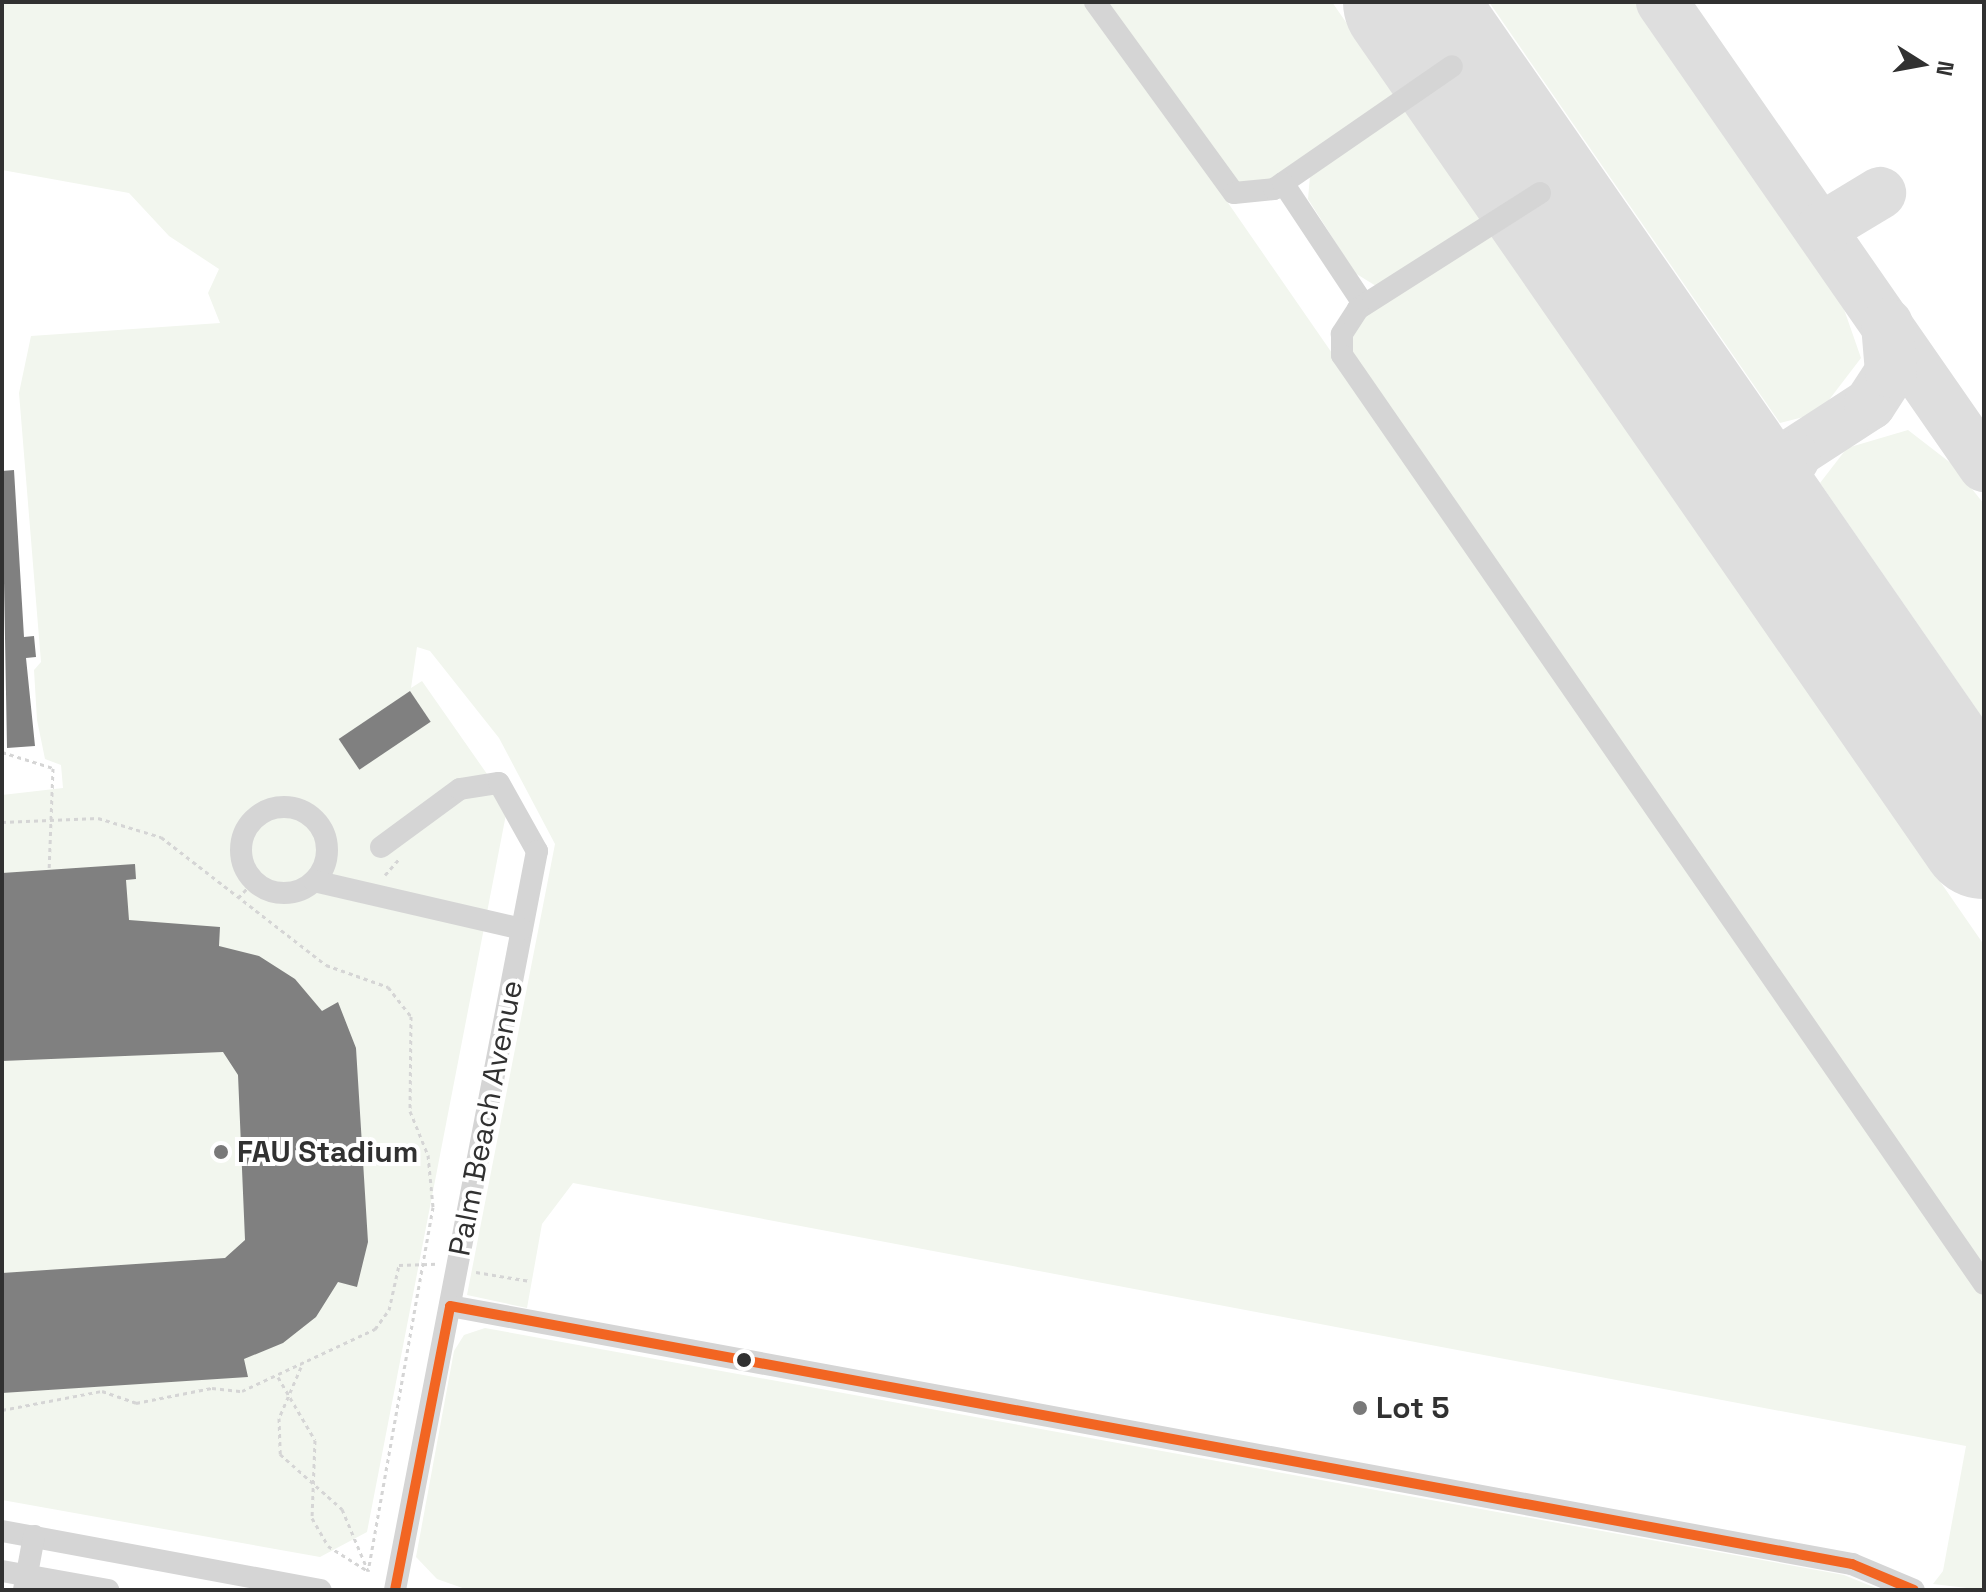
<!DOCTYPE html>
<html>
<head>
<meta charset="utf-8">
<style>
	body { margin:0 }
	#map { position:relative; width:1986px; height:1592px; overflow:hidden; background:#fff; font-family:"Space Grotesk",sans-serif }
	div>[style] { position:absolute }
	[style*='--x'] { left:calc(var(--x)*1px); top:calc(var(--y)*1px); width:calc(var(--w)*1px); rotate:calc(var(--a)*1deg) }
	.green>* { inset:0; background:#f2f6ee }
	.taxiway>* { height:52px; margin:-26px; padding:0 26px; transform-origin:26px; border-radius:26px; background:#dedede }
	.runway>* { height:130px; margin:-65px; padding:0 65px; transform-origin:65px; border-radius:65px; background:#dedede }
	.building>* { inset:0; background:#808080; transform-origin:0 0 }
	.path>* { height:3px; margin-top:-1.5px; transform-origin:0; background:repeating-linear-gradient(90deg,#d5d5d5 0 4px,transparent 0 8px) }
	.minor>* { height:22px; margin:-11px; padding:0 11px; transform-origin:11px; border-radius:11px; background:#d5d5d5 }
	.minor>.ring { margin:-11px; padding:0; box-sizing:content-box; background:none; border:22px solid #d5d5d5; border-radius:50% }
	.bus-1>* { height:10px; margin:-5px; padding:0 5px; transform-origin:5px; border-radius:5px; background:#f26522 }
	.dots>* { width:22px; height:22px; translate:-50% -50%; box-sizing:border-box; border:4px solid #fff; border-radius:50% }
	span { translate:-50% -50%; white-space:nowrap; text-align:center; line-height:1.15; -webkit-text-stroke:8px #fff; paint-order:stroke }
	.street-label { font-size:30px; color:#313131 }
	.poi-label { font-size:30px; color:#313131; font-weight:700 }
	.left { translate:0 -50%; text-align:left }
	.frame { position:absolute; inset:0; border:4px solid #313131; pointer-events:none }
	.north { position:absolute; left:1882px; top:24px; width:80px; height:80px; -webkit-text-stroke:6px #fff; paint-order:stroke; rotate:101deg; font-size:22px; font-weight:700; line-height:32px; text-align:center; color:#313131 }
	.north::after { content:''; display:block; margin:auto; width:28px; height:36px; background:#313131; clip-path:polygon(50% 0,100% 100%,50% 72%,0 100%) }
</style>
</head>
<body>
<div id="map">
	<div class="green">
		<div style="clip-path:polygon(2px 2px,1089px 2px,1984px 1295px,1984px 1590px,1933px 1584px,1943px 1571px,1966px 1446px,573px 1183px,542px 1224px,527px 1308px,467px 1295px,555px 844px,499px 738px,430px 651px,417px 647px,411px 688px,422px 681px,508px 804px,367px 1532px,320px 1557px,2px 1500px,2px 795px,63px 788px,61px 765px,45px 759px,37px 720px,34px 670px,41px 662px,19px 393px,31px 336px,220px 323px,208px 293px,219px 269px,169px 236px,129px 193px,2px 170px)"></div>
		<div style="clip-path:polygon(1095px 2px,1332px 2px,1984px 945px,1984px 1284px,1342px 355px,1376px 286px,1355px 273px,1308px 199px,1311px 164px,1245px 195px)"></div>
		<div style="clip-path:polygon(1489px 2px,1643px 2px,1838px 292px,1861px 358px,1819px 413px,1780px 423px)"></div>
		<div style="clip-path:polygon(1908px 430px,1952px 464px,1984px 504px,1984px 720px,1820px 483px,1847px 448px)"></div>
		<div style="clip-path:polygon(485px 1328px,1844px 1575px,1881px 1590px,468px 1590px,437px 1579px,416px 1557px,454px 1351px,464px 1335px)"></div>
	</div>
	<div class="taxiway">
		<div style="--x:1662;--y:2;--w:565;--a:55.24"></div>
		<div style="--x:1822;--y:228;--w:68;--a:-31.1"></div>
		<div style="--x:1715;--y:446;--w:32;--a:28"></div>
		<div style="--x:1743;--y:461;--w:33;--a:7"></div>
		<div style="--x:1776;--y:465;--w:112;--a:-33"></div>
		<div style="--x:1870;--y:404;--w:38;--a:-57"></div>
		<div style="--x:1891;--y:372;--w:48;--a:-94.8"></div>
		<div style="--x:1775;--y:533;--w:43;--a:-91.3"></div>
		<div style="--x:1774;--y:490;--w:38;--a:-58"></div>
	</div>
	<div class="runway">
		<div style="--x:1408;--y:2;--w:1012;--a:55.3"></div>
	</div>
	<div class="building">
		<div style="clip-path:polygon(14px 470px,24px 637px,34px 636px,36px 657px,26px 658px,35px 746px,7px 748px,2px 471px)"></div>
		<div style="left:410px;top:691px;width:37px;height:86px;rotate:56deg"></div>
		<div style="clip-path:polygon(135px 864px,136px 879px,126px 880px,129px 920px,220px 927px,219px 946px,259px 956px,295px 979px,322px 1011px,338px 1002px,356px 1048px,368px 1242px,357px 1287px,338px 1282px,316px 1317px,283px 1343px,244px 1359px,248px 1377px,2px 1393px,2px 1273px,225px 1258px,245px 1240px,238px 1075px,223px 1052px,2px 1061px,2px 873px)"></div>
	</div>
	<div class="path">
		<div style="--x:2;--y:752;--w:53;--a:17.4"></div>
		<div style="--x:53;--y:768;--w:102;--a:92.2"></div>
		<div style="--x:2;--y:822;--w:96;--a:-2.4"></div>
		<div style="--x:98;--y:818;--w:66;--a:16.8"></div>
		<div style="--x:161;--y:837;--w:209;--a:37.8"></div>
		<div style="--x:326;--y:965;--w:66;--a:19.5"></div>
		<div style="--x:388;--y:987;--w:37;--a:52"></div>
		<div style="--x:411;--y:1016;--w:95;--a:90.6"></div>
		<div style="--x:410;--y:1111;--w:48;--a:67.8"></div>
		<div style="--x:428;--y:1155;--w:52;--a:84.5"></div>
		<div style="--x:433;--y:1207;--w:370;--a:100.1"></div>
		<div style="--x:385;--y:875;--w:23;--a:-49"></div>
		<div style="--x:238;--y:898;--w:23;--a:-47"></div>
		<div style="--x:476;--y:1272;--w:55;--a:9.5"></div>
		<div style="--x:301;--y:1367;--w:56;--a:113.3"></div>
		<div style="--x:279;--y:1418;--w:36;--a:88"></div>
		<div style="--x:280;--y:1454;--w:83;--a:41.6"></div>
		<div style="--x:342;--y:1509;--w:67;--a:67.2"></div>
		<div style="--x:278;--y:1377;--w:73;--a:59.6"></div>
		<div style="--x:315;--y:1440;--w:78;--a:92.2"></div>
		<div style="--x:312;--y:1518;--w:32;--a:60"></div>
		<div style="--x:328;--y:1546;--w:47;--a:32"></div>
		<div style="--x:2;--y:1410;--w:102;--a:-10.8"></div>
		<div style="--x:102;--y:1391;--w:36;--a:19"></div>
		<div style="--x:136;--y:1403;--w:77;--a:-11.2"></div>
		<div style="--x:212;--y:1388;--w:30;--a:6"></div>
		<div style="--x:242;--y:1391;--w:147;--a:-25"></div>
		<div style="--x:375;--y:1329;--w:24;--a:-54"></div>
		<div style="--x:389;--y:1310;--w:46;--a:-77.5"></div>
		<div style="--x:399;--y:1265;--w:38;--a:-2"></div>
	</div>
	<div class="minor">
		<div style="--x:1095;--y:2;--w:236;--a:54"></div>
		<div style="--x:1234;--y:193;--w:40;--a:-5.7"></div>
		<div style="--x:1274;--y:189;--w:216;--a:-34.6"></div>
		<div style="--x:1283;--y:183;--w:146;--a:56.4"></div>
		<div style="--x:1540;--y:193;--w:216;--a:147.5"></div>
		<div style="--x:1358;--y:309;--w:30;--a:123"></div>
		<div style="--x:1342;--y:334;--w:21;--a:90"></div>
		<div style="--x:1342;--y:355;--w:1129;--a:55.35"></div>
		<div class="ring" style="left:241px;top:807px;width:64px;height:64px"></div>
		<div style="--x:381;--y:847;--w:98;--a:-36.3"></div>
		<div style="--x:460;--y:789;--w:39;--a:-9"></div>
		<div style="--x:499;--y:783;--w:78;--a:60.8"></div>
		<div style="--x:537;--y:851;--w:753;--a:100.88"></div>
		<div style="--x:314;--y:881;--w:213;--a:13"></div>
		<div style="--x:450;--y:1306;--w:1426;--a:10.43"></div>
		<div style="--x:1852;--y:1564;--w:67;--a:22.8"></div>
		<div style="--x:2;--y:1531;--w:324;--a:10.5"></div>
		<div style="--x:2;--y:1571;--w:108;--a:10.2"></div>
		<div style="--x:24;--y:1590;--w:55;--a:-79.5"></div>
	</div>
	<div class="bus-1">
		<div style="--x:395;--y:1590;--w:289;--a:-79"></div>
		<div style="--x:450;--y:1306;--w:1426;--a:10.43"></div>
		<div style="--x:1852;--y:1564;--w:67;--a:22.8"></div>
	</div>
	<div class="dots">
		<div style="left:221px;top:1152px;background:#797979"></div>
		<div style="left:744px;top:1360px;background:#313131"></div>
		<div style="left:1360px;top:1408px;background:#797979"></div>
	</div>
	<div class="street-label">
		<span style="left:486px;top:1118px;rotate:-79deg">Palm Beach Avenue</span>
	</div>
	<div class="poi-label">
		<span class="left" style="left:237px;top:1152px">FAU Stadium</span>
		<span class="left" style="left:1376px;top:1408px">Lot 5</span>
	</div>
	<div class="frame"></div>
	<div class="north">N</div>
</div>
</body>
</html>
